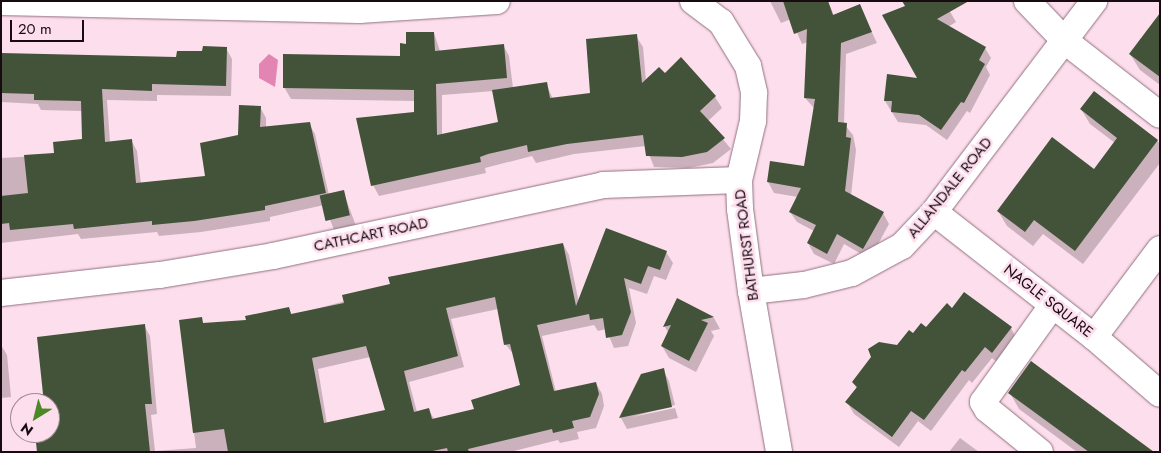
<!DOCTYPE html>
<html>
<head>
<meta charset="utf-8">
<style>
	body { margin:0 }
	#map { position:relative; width:1161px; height:453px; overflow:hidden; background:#fddeec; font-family:Jost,sans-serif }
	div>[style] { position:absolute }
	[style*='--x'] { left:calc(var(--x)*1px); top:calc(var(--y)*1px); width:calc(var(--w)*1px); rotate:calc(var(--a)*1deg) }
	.water>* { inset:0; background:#e285b3 }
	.shadow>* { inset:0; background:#0003 }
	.building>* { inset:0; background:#425339; transform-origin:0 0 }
	.roads { filter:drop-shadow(0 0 1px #91707f) drop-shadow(0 0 1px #91707f) }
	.minor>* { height:26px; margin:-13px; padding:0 13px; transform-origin:13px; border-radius:13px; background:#fff }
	span { translate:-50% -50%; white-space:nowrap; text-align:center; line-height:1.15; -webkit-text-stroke:5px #fddeec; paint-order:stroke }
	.street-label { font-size:15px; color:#170b11 }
	.frame { position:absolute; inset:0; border:2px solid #170b11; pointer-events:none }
	.north { position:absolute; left:10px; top:393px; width:50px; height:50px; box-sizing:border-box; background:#fddeec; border:1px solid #a18a94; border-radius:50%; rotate:216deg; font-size:14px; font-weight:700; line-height:20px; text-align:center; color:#170b11 }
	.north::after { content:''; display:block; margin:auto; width:18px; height:22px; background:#4d8826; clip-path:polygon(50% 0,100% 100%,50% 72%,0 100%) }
	.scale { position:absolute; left:10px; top:20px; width:74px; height:22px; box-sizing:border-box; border:2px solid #170b11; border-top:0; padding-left:6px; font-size:15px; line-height:18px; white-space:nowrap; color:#170b11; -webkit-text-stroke:4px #fddeec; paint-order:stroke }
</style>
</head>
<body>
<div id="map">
	<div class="water">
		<div style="clip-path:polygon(269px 54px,278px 60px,275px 87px,259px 78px,259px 64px)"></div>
	</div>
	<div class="shadow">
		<div style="clip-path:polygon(770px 1px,828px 1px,834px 16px,859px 5px,877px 43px,846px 54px,844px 124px,853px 135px,856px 150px,851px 196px,883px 213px,889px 224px,870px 259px,844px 244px,834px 264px,814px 254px,808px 243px,814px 231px,797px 222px,790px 212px,798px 197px,774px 193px,768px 182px,805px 168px,815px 109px,805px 98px,808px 42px,802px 44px,791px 19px,781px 23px)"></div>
		<div style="clip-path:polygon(944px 1px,956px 22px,948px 27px,985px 48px,991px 58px,986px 67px,990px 75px,970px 113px,967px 111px,947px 140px,926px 125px,898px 122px,885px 101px,919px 79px,884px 15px)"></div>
		<div style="clip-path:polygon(evenodd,434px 33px,440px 51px,503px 45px,509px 56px,513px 88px,546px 84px,553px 99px,592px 94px,636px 36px,643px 47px,646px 81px,664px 75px,681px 59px,715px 97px,722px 108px,708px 121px,731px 149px,713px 163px,689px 168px,654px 167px,646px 146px,574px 154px,536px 163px,532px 156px,485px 168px,486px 173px,379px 196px,373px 185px,416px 114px,415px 101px,291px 99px,284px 87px,401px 57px,408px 45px,434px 33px,494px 91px,499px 123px,442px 136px,442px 95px,494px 91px)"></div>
		<div style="clip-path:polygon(1160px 35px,1160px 85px,1140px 70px,1130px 54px)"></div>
		<div style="clip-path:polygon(226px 48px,232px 59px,231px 96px,157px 95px,157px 101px,107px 100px,110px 142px,131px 140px,137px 151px,141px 184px,206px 177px,260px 107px,266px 118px,266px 128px,309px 124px,315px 134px,329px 195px,343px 191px,356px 226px,335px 232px,324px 205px,270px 217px,270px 221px,201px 232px,159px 236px,157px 232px,81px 239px,78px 234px,1px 243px,1px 158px,56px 155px,84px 140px,83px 111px,41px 110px,38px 104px,1px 102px,1px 56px,178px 59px)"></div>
		<div style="clip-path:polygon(1081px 109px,1157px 140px,1160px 145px,1160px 163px,1083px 264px,1043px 234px,1033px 246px,1007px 226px,998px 211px,1094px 170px,1115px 143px,1090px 124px)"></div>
		<div style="clip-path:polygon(evenodd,563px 244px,569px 255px,579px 303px,666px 252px,673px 263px,666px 280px,654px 276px,647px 294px,629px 288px,636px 323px,628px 346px,614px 348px,606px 329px,598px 331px,594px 325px,542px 336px,556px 392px,596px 383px,602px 394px,604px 406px,596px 428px,577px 432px,579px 439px,560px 443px,558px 440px,510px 452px,38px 452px,36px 433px,50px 433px,50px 403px,28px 403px,27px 397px,45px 395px,144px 325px,150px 336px,157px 414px,151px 415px,155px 451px,196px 448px,180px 321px,201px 319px,204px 324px,247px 321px,289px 309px,292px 315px,563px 244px,498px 309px,506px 345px,514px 355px,522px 386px,475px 410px,434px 419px,429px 410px,417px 412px,409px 382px,464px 367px,451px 319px,498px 309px,563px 244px,370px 357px,387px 411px,327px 424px,318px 369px,370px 357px)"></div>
		<div style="clip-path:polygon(678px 300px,714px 318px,720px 329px,711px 331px,714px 336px,696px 372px,669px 358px,662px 346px,669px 334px,665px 327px)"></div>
		<div style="clip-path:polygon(953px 309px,1011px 328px,1017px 340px,999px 364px,992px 358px,972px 383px,969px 380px,931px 431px,918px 421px,899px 447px,854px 414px,847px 402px,857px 389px,853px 382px)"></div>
		<div style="clip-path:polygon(1px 345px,7px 355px,11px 397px,1px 398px)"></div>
		<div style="clip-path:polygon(663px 370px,669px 381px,675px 405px,632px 417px,675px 408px,678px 418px,627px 429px,621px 418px,642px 375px)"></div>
		<div style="clip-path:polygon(1010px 393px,1152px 452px,1077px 452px,1019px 409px)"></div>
		<div style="clip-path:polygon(960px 438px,979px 452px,949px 452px)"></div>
	</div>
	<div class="building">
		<div style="clip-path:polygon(783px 1px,828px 1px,833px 15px,860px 4px,872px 32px,841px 43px,838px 122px,847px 123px,846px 137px,851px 138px,845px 191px,884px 212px,863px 249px,837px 234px,827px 254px,807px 243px,816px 225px,789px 212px,801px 188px,767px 182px,770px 161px,804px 166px,815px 99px,804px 98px,807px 29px,794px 34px)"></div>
		<div style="clip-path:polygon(902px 1px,969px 1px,937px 19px,986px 47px,979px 60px,985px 64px,964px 103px,961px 102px,941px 130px,919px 115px,891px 112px,892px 101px,884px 101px,887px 74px,917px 78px,882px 15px,905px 6px)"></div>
		<div style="clip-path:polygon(1160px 13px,1160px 77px,1129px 54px)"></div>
		<div style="clip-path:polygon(406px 32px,434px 32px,435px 51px,504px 44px,507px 78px,436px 84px,437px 135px,498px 122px,492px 90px,547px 82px,550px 98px,590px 93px,586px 39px,637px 34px,642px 83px,659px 67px,665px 73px,681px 57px,716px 96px,700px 111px,725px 138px,707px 152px,682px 157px,646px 156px,643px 135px,567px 144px,528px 152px,527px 145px,488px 154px,480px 157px,481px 162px,371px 186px,356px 118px,414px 112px,414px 90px,283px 88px,283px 54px,400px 56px,400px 43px,406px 44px)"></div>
		<div style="clip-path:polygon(203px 46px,227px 47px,226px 86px,152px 84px,152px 91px,102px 89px,105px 142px,132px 139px,136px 183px,205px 176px,200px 143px,238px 135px,239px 105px,261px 106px,260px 127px,310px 122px,326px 193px,265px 206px,265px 210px,194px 221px,152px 225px,152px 221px,74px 229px,73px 224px,10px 230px,9px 223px,1px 224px,1px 196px,28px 193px,24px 155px,54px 153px,53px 142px,82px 139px,81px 101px,34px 100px,34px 94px,1px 93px,1px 53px,176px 57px,177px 51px,202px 51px)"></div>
		<div style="clip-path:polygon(1094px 91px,1158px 140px,1075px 251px,1034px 220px,1025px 232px,997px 211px,1052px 137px,1094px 169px,1117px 138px,1080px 109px)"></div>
		<div style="left:344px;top:190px;width:26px;height:25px;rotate:77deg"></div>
		<div style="clip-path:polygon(evenodd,606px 228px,667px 251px,660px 270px,648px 266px,641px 284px,624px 278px,631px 312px,622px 335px,606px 338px,603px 318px,590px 320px,589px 314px,537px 325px,554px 391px,596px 382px,599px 394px,590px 417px,572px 421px,574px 428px,553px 433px,552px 429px,468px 449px,469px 452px,448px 452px,447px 448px,428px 452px,228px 452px,224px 429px,193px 433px,179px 320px,202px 317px,203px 323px,246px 320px,245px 316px,289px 307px,291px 314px,344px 303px,342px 295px,390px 284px,388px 277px,563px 243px,576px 306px,606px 228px,495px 297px,504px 345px,510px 344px,520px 385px,471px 400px,474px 409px,432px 419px,429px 408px,414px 412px,404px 371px,458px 356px,446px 308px,495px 297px,606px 228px,366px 346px,385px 410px,324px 423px,312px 358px,366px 346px)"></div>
		<div style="clip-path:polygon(964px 292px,1012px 327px,992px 353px,985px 347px,965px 372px,962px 370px,924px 420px,911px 411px,892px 437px,845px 402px,857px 387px,852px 382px,871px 357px,868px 349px,879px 342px,897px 345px,909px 330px,913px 333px,921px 323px,926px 327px,947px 303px,952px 308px)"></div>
		<div style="clip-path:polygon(677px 298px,714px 317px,701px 320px,708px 323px,689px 361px,661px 346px,671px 325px,663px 327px)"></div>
		<div style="clip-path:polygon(145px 324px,152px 404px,145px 404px,150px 452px,37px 452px,35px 433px,50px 433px,50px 403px,32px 403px,31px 395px,43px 394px,37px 337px)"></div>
		<div style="clip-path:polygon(1031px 361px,1154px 452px,1089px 452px,1008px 393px)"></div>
		<div style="clip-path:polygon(664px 368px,672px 407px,619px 418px,641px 374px)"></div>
	</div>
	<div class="roads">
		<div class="minor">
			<div style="--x:693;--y:1;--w:35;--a:37"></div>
			<div style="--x:721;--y:22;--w:52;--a:58.5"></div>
			<div style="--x:748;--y:66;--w:28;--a:77"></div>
			<div style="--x:754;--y:93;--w:28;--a:92"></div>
			<div style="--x:753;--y:121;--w:61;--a:103.3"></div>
			<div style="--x:739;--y:180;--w:29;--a:88"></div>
			<div style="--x:740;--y:209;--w:83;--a:82.4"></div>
			<div style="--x:751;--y:291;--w:163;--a:80.1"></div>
			<div style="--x:1027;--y:1;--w:55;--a:46.5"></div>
			<div style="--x:1065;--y:41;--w:120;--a:37.9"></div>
			<div style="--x:1;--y:2;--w:358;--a:1.3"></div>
			<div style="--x:359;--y:10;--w:138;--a:-3.7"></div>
			<div style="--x:934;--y:212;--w:203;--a:38"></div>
			<div style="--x:1094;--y:337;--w:87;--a:40.8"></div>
			<div style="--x:751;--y:291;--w:53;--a:-6.5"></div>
			<div style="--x:804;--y:285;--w:49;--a:-14"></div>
			<div style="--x:852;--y:273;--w:57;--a:-28.4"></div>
			<div style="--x:902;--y:246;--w:47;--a:-46.7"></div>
			<div style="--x:934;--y:212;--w:265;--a:-52.8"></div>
			<div style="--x:1;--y:293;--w:160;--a:-6.5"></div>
			<div style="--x:160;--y:275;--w:115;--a:-9.5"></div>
			<div style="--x:273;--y:256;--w:338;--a:-12.1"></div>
			<div style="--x:603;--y:185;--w:136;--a:-2.1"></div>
			<div style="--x:1094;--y:337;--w:110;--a:-53.1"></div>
			<div style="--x:1040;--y:452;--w:68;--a:-140.9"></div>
			<div style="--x:987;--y:409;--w:8;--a:-120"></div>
			<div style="--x:983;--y:402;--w:118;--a:-54.3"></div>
		</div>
	</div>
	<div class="street-label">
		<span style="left:950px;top:188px;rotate:-51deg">ALLANDALE ROAD</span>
		<span style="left:371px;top:235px;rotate:-12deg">CATHCART ROAD</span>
		<span style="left:747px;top:245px;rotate:-97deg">BATHURST ROAD</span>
		<span style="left:1048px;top:301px;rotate:38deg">NAGLE SQUARE</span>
	</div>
	<div class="frame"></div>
	<div class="north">N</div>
	<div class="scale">20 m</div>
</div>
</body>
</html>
